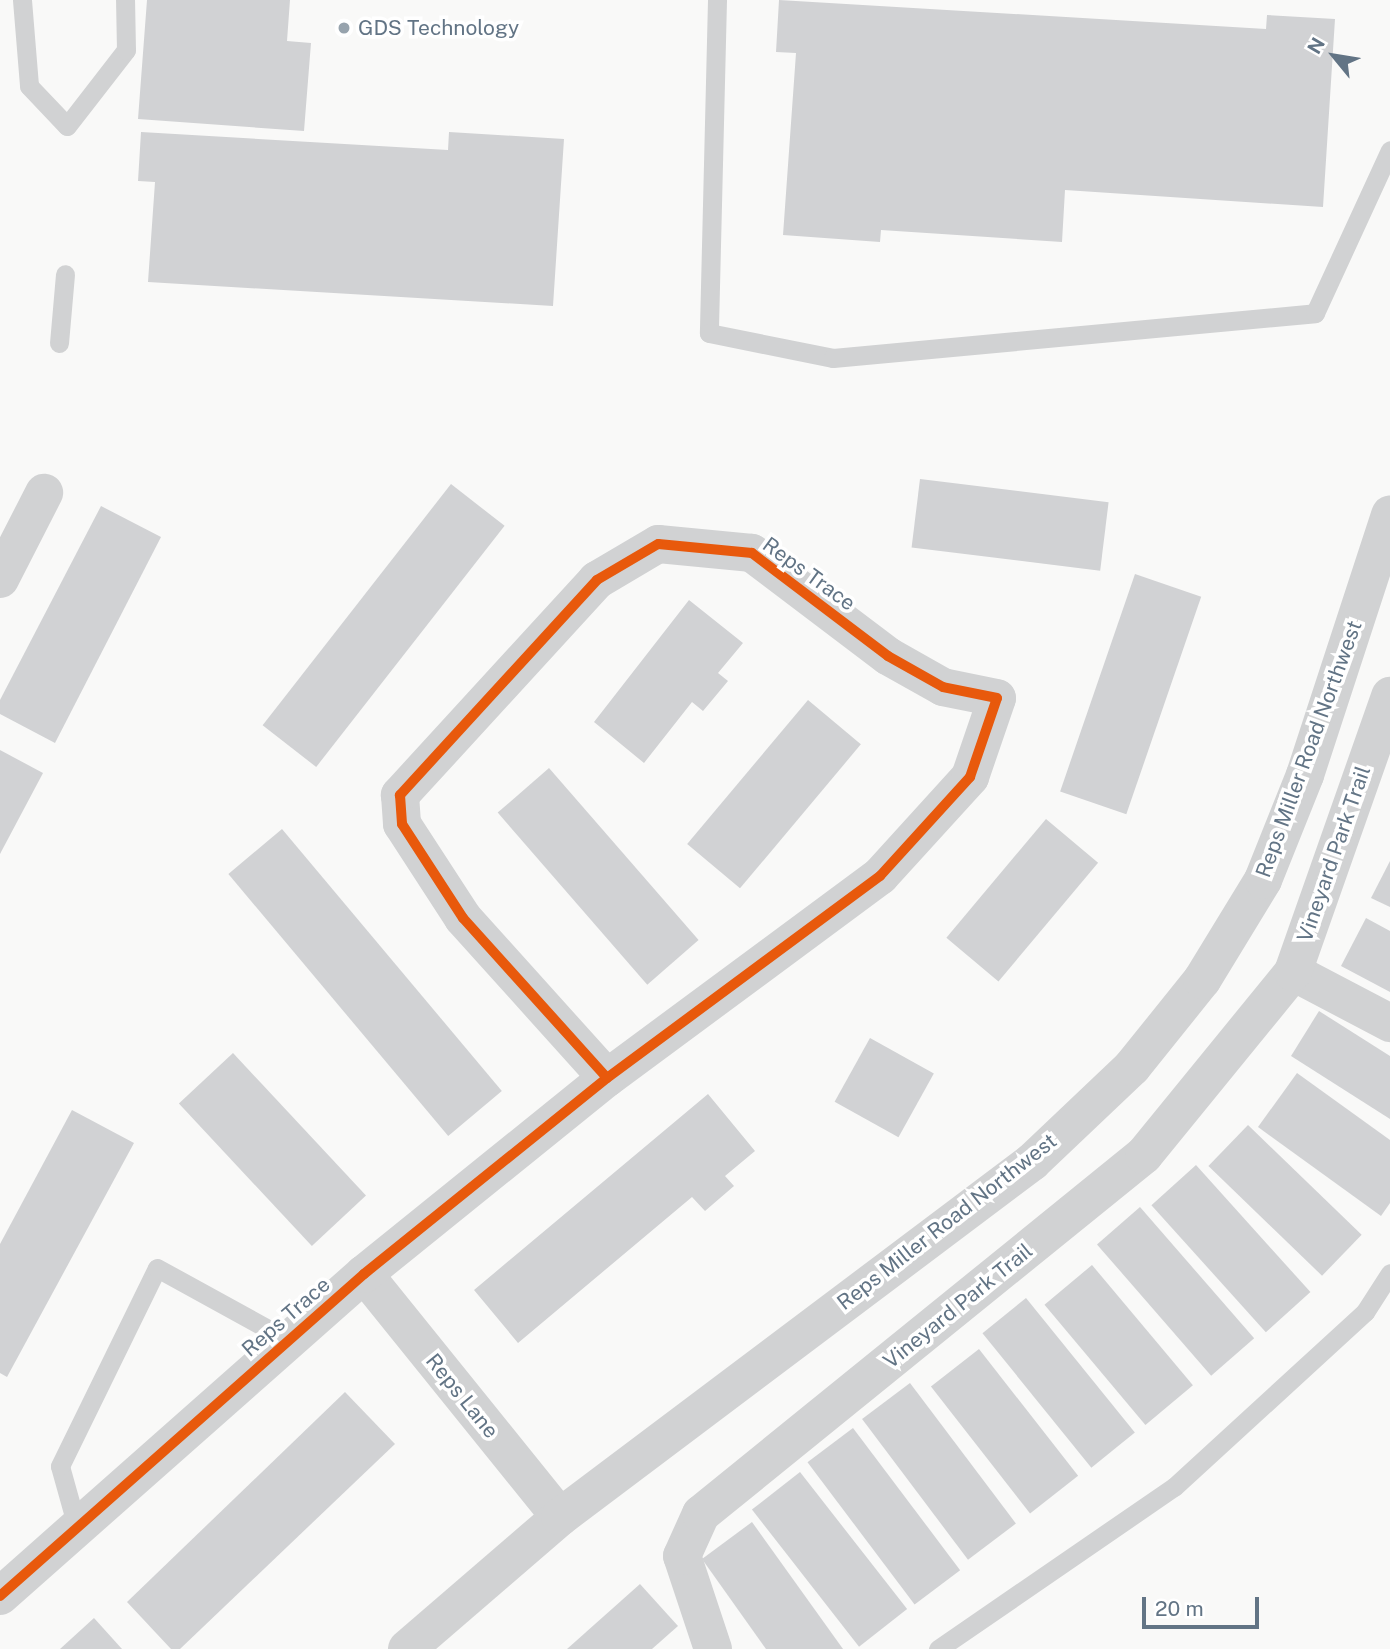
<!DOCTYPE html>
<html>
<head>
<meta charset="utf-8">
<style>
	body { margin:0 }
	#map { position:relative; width:1390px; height:1649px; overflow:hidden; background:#f9f9f8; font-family:"Public Sans",sans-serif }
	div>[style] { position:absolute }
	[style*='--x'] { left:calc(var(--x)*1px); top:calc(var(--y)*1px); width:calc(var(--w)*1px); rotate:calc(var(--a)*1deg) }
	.building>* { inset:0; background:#d1d2d4; transform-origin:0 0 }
	.lane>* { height:19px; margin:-9.5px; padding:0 9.5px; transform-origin:9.5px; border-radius:9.5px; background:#d1d2d3 }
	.street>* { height:38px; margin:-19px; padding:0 19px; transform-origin:19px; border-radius:19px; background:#d1d2d3 }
	.cycleway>* { height:10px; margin:-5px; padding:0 5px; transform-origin:5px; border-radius:5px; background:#e8590c }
	.dots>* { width:19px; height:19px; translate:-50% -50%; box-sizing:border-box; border:4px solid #fff; border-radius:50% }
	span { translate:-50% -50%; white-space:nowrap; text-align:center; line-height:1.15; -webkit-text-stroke:7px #fff; paint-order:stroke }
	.poi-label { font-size:21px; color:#627485 }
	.left { translate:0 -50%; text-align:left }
	.street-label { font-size:21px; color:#627485 }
	.north { position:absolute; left:1299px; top:21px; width:70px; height:70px; -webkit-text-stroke:5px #fff; paint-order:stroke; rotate:300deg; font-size:19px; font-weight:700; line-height:28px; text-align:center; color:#627485 }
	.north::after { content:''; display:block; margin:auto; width:24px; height:32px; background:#627485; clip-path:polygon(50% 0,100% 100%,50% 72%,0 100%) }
	.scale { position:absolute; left:1142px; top:1597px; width:117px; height:32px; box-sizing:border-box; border:4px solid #627485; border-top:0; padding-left:9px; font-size:21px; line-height:24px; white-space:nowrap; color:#627485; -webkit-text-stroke:5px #fff; paint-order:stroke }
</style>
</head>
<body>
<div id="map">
	<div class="building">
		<div style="clip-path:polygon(147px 0,290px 0,287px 41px,311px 43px,304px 131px,138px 119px)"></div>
		<div style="clip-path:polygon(779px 0,1266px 29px,1267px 15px,1335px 19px,1323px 207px,1065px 190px,1062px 242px,881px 230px,880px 242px,783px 235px,796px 53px,776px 52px)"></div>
		<div style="clip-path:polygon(141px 132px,448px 150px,449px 132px,564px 139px,553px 306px,148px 282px,155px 182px,138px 181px)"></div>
		<div style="left:920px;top:479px;width:190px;height:69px;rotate:7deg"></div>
		<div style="left:451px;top:484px;width:68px;height:306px;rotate:38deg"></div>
		<div style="clip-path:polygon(101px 506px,161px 537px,55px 743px,0 714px,0 700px)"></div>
		<div style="left:1135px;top:574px;width:70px;height:230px;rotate:19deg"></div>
		<div style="clip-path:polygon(689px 600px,743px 643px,718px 673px,728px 681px,703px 711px,692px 702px,644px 763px,594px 722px)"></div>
		<div style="left:808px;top:700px;width:69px;height:188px;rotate:40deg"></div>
		<div style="clip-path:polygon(0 750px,43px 773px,0 854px)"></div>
		<div style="left:549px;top:768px;width:228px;height:68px;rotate:49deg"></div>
		<div style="left:1046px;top:819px;width:68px;height:155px;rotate:40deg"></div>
		<div style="left:282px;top:829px;width:342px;height:70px;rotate:50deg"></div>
		<div style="clip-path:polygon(1390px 861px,1390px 907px,1371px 898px)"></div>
		<div style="clip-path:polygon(1366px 918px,1390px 931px,1390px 992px,1341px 966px)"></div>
		<div style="clip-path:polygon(1319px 1011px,1390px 1056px,1390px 1119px,1291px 1056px)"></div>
		<div style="left:870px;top:1038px;width:73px;height:73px;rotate:29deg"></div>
		<div style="left:233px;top:1053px;width:195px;height:74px;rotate:47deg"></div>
		<div style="clip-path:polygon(1297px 1073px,1390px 1140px,1390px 1203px,1381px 1216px,1258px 1127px)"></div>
		<div style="clip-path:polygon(708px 1094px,755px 1151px,725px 1176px,734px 1186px,705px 1211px,692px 1197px,518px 1343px,474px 1290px)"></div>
		<div style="clip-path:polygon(72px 1110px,134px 1143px,7px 1377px,0 1373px,0 1244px)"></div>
		<div style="left:1248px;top:1125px;width:158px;height:57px;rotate:44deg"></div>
		<div style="left:1196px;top:1165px;width:171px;height:60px;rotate:48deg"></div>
		<div style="left:1140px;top:1207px;width:174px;height:57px;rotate:49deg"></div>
		<div style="left:1092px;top:1265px;width:157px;height:62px;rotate:50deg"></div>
		<div style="left:1026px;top:1298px;width:173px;height:56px;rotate:51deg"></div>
		<div style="left:979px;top:1349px;width:161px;height:61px;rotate:52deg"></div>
		<div style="left:910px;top:1383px;width:176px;height:60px;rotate:53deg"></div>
		<div style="clip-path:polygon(345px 1392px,395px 1444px,180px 1649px,171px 1649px,127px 1602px)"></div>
		<div style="left:853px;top:1428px;width:178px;height:57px;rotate:53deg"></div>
		<div style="left:800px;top:1472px;width:174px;height:61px;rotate:52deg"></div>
		<div style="clip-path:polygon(752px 1522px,843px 1649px,766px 1649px,702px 1559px)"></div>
		<div style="clip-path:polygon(640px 1584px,678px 1626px,652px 1649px,567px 1649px)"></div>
		<div style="clip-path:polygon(94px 1618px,122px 1649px,60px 1649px)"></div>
	</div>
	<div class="lane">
		<div style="--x:22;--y:0;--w:86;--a:85.3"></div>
		<div style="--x:29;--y:86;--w:55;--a:46.5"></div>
		<div style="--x:67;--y:126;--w:96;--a:-52.2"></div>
		<div style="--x:126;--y:50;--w:50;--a:-91.1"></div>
		<div style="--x:717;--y:0;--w:333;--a:91.4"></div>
		<div style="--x:709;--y:333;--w:126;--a:11.4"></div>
		<div style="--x:833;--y:358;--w:484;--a:-5.3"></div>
		<div style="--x:1315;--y:313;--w:179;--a:-65.3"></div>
		<div style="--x:59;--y:343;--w:69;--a:-85"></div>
		<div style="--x:77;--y:1527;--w:63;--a:-105.6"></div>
		<div style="--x:60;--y:1466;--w:220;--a:-63.9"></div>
		<div style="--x:157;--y:1268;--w:149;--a:28.8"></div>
		<div style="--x:938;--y:1649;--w:286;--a:-34.5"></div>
		<div style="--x:1174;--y:1487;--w:259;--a:-42.5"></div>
		<div style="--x:1365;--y:1312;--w:46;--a:-57.3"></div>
	</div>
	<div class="street">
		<div style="--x:0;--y:579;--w:97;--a:-62.9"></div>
		<div style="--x:1293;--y:972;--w:110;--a:27.7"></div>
		<div style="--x:364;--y:1274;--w:312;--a:51.1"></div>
		<div style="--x:0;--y:1596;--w:486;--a:-41.5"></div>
		<div style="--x:364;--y:1274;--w:312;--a:-38.9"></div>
		<div style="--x:607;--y:1078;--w:340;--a:-36.5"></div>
		<div style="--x:880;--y:876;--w:134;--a:-47.7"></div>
		<div style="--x:970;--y:777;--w:83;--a:-71.1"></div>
		<div style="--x:997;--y:698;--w:55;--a:-168.5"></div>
		<div style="--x:943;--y:687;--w:63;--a:-150.6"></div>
		<div style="--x:888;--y:656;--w:171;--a:-142.9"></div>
		<div style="--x:752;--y:553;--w:94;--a:-174.5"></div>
		<div style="--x:658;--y:544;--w:71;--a:149.5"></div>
		<div style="--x:597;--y:580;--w:292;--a:132.5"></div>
		<div style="--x:400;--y:795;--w:29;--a:86"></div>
		<div style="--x:402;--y:824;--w:112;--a:57"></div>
		<div style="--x:463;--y:918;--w:215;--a:48"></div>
		<div style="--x:407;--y:1649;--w:202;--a:-40.8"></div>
		<div style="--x:560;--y:1517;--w:591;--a:-36.95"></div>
		<div style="--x:1032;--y:1162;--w:138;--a:-43.5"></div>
		<div style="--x:1132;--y:1067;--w:112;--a:-51.2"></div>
		<div style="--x:1202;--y:980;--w:117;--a:-58.6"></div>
		<div style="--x:1263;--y:880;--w:113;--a:-68.2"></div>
		<div style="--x:1305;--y:775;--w:274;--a:-71.9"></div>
		<div style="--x:713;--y:1649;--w:98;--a:-108.4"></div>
		<div style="--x:682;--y:1556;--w:46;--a:-65.7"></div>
		<div style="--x:701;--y:1514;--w:570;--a:-39.02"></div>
		<div style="--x:1144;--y:1155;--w:236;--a:-50.8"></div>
		<div style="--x:1293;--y:972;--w:293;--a:-70.6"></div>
	</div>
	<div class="cycleway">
		<div style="--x:0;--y:1596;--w:486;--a:-41.5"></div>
		<div style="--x:364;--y:1274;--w:312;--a:-38.9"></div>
		<div style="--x:607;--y:1078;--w:340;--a:-36.5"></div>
		<div style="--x:880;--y:876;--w:134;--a:-47.7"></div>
		<div style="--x:970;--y:777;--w:83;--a:-71.1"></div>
		<div style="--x:997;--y:698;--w:55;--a:-168.5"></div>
		<div style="--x:943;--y:687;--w:63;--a:-150.6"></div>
		<div style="--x:888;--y:656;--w:171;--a:-142.9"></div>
		<div style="--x:752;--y:553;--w:94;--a:-174.5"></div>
		<div style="--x:658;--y:544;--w:71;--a:149.5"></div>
		<div style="--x:597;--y:580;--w:292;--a:132.5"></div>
		<div style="--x:400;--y:795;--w:29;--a:86"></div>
		<div style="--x:402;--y:824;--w:112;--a:57"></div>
		<div style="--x:463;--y:918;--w:215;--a:48"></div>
	</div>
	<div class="dots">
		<div style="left:344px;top:28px;background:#97a3ad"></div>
	</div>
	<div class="poi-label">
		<span class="left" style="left:358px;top:28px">GDS Technology</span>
	</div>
	<div class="street-label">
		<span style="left:809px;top:574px;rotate:36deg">Reps Trace</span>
		<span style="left:1309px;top:749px;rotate:-70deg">Reps Miller Road Northwest</span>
		<span style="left:1334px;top:854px;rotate:-71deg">Vineyard Park Trail</span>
		<span style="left:947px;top:1222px;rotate:-38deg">Reps Miller Road Northwest</span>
		<span style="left:958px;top:1306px;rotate:-39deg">Vineyard Park Trail</span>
		<span style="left:286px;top:1317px;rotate:-41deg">Reps Trace</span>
		<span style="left:462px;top:1396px;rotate:51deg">Reps Lane</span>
	</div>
	<div class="north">N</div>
	<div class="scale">20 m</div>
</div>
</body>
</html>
